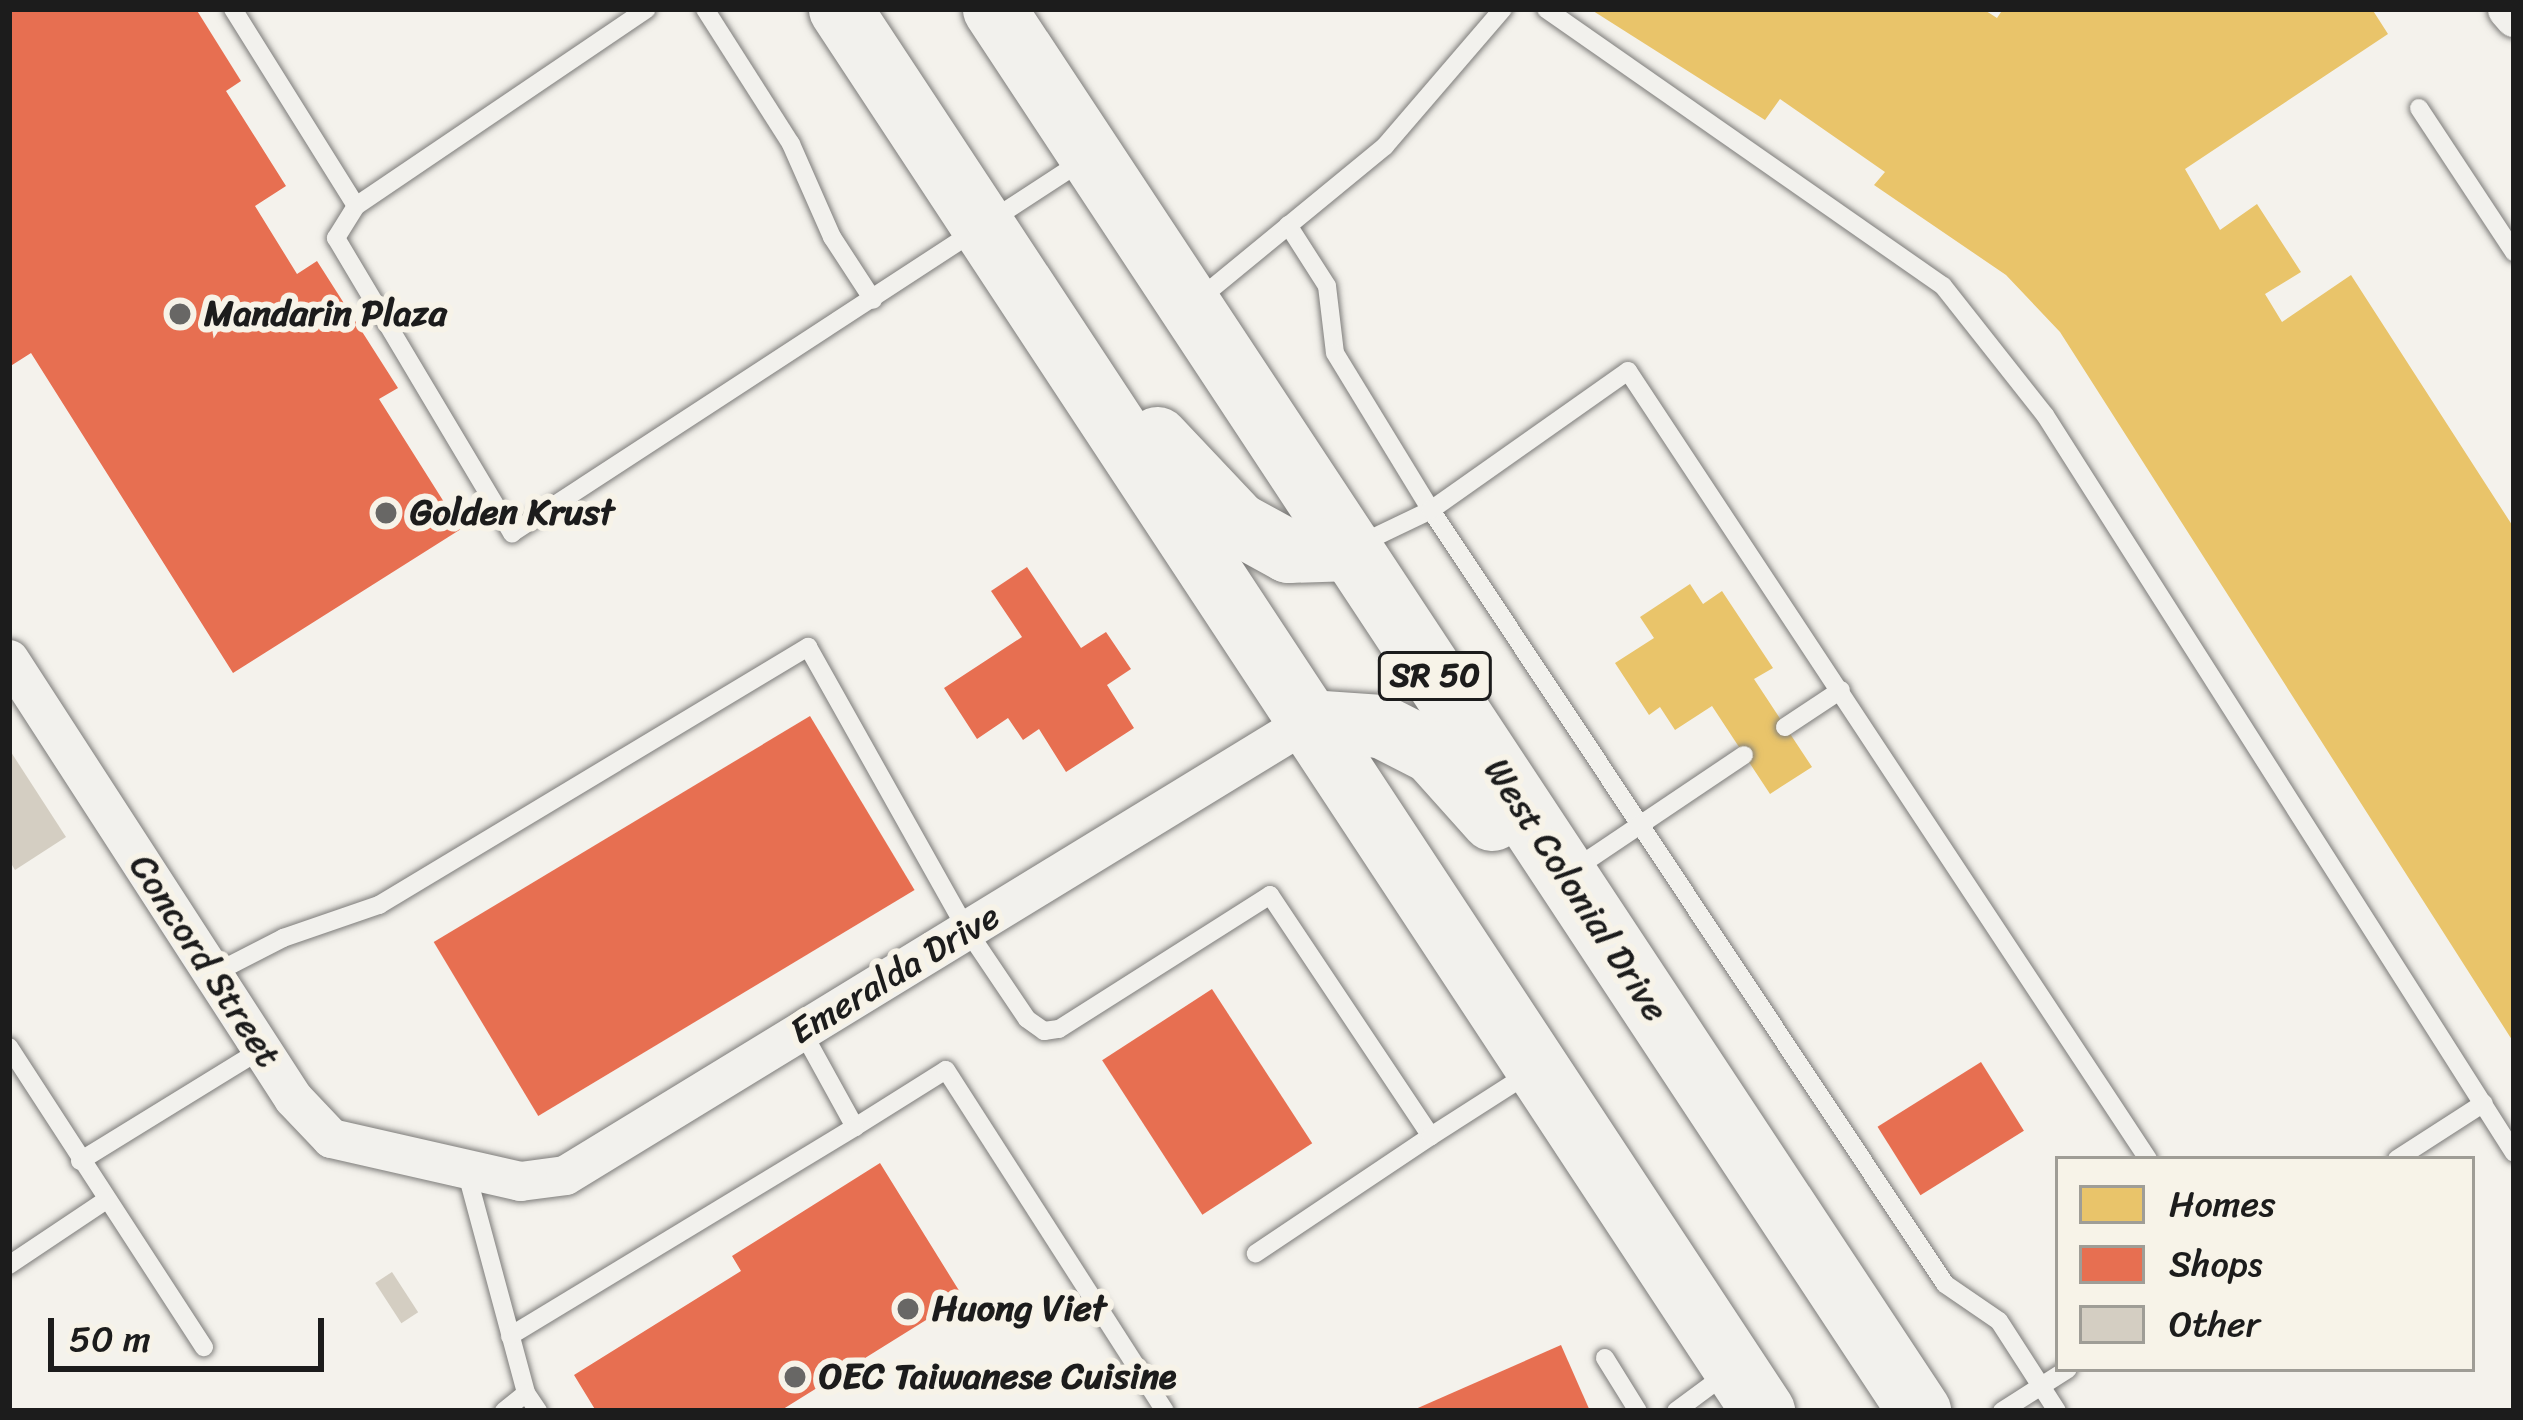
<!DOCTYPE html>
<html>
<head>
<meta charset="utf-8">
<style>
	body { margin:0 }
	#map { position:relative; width:2523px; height:1420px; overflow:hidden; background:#f4f2ec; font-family:Sriracha,sans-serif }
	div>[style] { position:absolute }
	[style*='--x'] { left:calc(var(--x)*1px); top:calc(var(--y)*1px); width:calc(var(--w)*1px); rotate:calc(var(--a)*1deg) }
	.homes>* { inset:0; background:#e9c46a }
	.shops>* { inset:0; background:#e76f51; transform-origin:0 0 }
	.building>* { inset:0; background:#d4cec2; transform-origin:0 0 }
	.roads { filter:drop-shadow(0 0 3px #7d7c7a) drop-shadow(0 0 3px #7d7c7a) }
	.service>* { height:18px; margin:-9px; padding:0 9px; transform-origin:9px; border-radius:9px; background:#f2f1ed }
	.minor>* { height:39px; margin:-19.5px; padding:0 19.5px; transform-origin:19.5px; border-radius:19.5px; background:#f2f1ed }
	.trunk>* { height:63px; margin:-31.5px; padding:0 31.5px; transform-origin:31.5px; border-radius:31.5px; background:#f2f1ed }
	.dots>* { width:33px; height:33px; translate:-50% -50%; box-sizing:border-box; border:6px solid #f7f3e8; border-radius:50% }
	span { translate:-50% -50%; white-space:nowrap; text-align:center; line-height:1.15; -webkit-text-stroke:12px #f7f3e8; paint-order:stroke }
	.shield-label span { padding:3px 9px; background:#f7f3e8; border:3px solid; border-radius:9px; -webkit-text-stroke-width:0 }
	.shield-label { font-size:33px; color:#1c1c1c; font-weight:700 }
	.poi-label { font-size:36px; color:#1c1c1c; font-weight:700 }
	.left { translate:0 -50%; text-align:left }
	.street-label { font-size:36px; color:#1c1c1c }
	.frame { position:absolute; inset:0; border:12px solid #1c1c1c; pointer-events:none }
	.legend { position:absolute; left:2055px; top:1156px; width:420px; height:216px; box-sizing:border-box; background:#f7f3e8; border:3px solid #9f9d96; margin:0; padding:15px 21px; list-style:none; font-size:36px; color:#1c1c1c }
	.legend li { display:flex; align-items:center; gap:24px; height:60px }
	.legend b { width:60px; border:3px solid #9f9d96 }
	.scale { position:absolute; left:48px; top:1318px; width:276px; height:54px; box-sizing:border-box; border:6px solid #1c1c1c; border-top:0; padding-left:15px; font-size:36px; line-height:42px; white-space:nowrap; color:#1c1c1c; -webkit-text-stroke:9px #f7f3e8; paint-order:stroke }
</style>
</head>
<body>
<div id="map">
	<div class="homes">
		<div style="clip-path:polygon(1590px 9px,1983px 9px,1997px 18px,2003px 9px,2372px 9px,2388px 34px,2185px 169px,2220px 230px,2257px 204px,2301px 272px,2265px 294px,2282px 322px,2351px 275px,2514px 528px,2514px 1043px,2060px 332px,2006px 275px,1874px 185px,1885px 172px,1780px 99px,1765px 120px)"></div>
		<div style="clip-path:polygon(1690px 584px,1703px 604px,1722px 591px,1773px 668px,1754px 679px,1812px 767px,1770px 794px,1712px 706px,1675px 730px,1660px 707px,1649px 715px,1615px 663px,1654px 638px,1640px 617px)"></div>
	</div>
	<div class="shops">
		<div style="clip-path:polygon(9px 9px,196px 9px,241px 81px,226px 91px,286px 186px,255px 206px,297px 274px,317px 261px,398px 388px,379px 399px,461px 529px,233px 673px,31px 353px,9px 367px)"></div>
		<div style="clip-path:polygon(1027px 567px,1081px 648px,1106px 632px,1131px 669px,1107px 685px,1134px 728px,1066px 772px,1039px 729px,1023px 740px,1008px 718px,977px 739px,944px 688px,1022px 637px,991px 591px)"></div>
		<div style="left:810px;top:716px;width:203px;height:439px;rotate:59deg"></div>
		<div style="left:1212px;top:989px;width:184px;height:131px;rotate:57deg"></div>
		<div style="left:1981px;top:1062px;width:81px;height:122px;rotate:58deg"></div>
		<div style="clip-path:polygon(880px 1163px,963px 1297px,780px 1411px,596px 1411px,574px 1375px,741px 1271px,732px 1256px)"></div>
		<div style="clip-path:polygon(1561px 1345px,1590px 1411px,1411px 1411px)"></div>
	</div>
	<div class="building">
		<div style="clip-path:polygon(9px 749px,66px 837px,15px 870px,9px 860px)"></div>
		<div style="left:392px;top:1272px;width:48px;height:20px;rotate:57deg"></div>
	</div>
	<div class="roads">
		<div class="service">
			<div style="--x:233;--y:9;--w:232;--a:58"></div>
			<div style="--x:356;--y:206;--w:38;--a:122"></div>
			<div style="--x:336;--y:238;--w:344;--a:59.2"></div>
			<div style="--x:512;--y:533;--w:684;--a:-33.13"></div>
			<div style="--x:705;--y:9;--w:160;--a:57.5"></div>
			<div style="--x:791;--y:144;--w:102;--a:66.2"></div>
			<div style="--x:832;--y:237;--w:75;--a:56.9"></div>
			<div style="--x:1546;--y:9;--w:484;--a:34.9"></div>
			<div style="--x:1943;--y:286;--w:164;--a:51.7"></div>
			<div style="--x:2045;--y:415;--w:874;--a:57.56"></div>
			<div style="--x:2419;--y:108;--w:173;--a:56.6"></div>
			<div style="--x:356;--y:206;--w:351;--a:-34.1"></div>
			<div style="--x:1288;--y:225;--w:72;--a:57.4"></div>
			<div style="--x:1327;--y:286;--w:67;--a:83.2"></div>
			<div style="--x:1335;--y:353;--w:184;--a:58.6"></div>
			<div style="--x:1431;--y:510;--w:929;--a:56.41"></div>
			<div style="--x:1945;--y:1284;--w:65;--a:34.4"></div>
			<div style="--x:1999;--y:1321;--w:107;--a:57.2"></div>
			<div style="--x:1199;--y:299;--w:241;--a:-39.4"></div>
			<div style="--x:1385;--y:146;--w:181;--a:-49.3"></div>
			<div style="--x:1358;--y:545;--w:81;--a:-25.6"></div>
			<div style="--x:1431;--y:510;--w:241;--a:-35.2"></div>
			<div style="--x:1628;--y:371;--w:944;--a:56.58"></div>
			<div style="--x:1785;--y:727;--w:67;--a:-33.5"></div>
			<div style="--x:1573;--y:870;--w:206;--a:-33.9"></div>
			<div style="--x:213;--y:974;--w:79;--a:-27.2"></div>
			<div style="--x:283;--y:938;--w:102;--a:-19"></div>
			<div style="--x:379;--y:905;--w:501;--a:-31.02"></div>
			<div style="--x:808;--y:647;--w:325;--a:60.7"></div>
			<div style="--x:967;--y:930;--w:107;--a:56"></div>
			<div style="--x:1027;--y:1019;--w:21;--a:35"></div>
			<div style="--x:1044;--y:1031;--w:15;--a:-8"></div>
			<div style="--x:1059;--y:1029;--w:250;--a:-32.4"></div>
			<div style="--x:1270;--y:895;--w:290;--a:56.3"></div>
			<div style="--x:1431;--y:1136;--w:211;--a:146.2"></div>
			<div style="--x:802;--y:1031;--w:110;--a:61.1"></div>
			<div style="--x:855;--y:1127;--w:107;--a:-32.1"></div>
			<div style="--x:946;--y:1070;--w:405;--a:57.3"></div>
			<div style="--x:9;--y:1047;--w:358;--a:57"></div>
			<div style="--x:1431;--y:1136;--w:115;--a:-32.6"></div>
			<div style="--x:2397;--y:1159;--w:103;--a:-32.8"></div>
			<div style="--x:80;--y:1161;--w:214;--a:-31.6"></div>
			<div style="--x:467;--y:1174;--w:227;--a:74.9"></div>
			<div style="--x:526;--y:1393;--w:22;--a:56"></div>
			<div style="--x:9;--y:1265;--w:117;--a:-33.8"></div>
			<div style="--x:510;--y:1336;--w:403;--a:-31.2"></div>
			<div style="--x:1605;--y:1358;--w:62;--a:58.1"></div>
			<div style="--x:504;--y:1411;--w:28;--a:-39"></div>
			<div style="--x:1676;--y:1411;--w:62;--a:-36.5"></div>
			<div style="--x:2002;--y:1411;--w:78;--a:-32.5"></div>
		</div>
		<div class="minor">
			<div style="--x:2507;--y:9;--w:11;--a:49"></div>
			<div style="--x:9;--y:659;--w:523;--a:57.1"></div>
			<div style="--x:293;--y:1098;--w:55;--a:46.5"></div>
			<div style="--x:331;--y:1138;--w:194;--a:12.8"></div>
			<div style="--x:520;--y:1181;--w:45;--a:-7.6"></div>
			<div style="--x:565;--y:1175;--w:871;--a:-31.43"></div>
		</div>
		<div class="trunk">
			<div style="--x:840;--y:9;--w:1679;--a:56.64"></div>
			<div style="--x:994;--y:9;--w:1680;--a:56.58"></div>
			<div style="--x:1157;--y:438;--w:117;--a:46.7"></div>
			<div style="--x:1237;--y:523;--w:58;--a:28.8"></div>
			<div style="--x:1288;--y:551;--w:63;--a:-1.8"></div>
			<div style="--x:1308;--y:721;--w:73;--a:3.9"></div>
			<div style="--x:1381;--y:726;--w:57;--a:27"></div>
			<div style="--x:1432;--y:752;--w:90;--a:48.2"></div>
		</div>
	</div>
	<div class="dots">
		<div style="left:180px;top:314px;background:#686765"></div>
		<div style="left:386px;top:513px;background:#686765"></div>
		<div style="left:908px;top:1309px;background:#686765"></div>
		<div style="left:795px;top:1377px;background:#686765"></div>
	</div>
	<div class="shield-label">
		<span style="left:1435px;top:676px">SR 50</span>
	</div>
	<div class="poi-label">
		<span class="left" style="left:204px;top:314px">Mandarin Plaza</span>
		<span class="left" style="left:410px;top:513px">Golden Krust</span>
		<span class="left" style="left:932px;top:1309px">Huong Viet</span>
		<span class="left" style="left:819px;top:1377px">OEC Taiwanese Cuisine</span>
	</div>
	<div class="street-label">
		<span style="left:1576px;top:890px;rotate:57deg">West Colonial Drive</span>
		<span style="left:205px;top:961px;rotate:57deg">Concord Street</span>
		<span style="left:895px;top:974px;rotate:-31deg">Emeralda Drive</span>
	</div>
	<div class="frame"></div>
	<ul class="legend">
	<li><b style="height:33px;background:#e9c46a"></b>Homes</li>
	<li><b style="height:33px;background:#e76f51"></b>Shops</li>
	<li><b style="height:33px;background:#d4cec2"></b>Other</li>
	</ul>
	<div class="scale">50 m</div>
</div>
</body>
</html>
